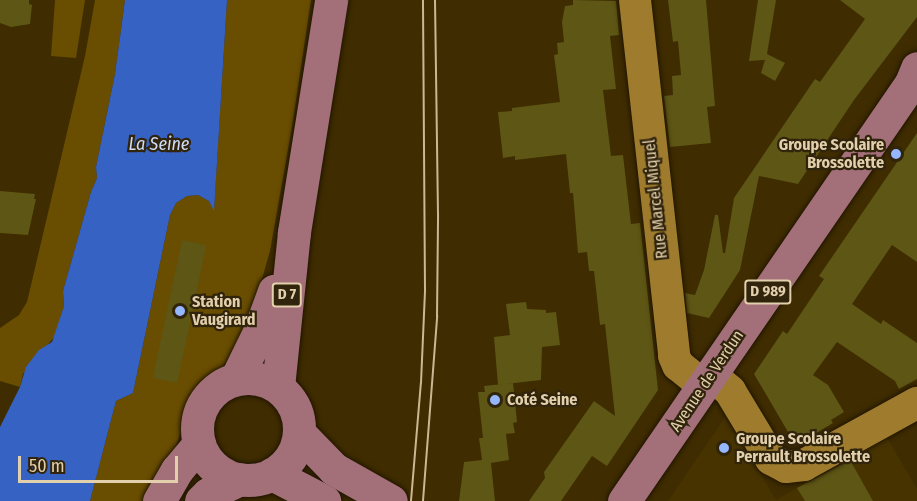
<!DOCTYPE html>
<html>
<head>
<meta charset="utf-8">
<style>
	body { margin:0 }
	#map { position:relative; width:917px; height:501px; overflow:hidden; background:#3f2c01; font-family:"Fira Sans Condensed",sans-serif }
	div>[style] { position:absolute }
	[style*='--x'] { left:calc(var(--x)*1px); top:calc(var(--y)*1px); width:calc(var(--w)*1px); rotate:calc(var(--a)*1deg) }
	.built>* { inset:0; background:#473300 }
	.green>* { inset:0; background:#694d01 }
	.water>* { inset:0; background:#3662c4 }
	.building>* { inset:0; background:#5d5615; transform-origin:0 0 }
	.roads { filter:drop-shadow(0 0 2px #211600) drop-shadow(0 0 2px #211600) }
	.minor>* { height:32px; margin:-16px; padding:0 16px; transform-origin:16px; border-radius:16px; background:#9f7b2d }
	.major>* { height:33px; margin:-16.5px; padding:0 16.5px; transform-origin:16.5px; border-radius:16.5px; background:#a36f79 }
	.major>.ring { margin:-16.5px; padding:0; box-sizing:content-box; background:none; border:33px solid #a36f79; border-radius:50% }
	.tram>* { height:1.5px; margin:-0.75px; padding:0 0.75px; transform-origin:0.75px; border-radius:0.75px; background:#cbb893 }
	.dots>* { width:16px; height:16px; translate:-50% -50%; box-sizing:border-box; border:3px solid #30240c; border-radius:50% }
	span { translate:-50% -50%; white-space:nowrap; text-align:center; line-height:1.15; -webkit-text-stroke:4.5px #30240c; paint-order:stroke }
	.shield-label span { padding:2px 4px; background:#30240c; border:2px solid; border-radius:4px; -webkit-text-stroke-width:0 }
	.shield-label { font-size:15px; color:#e2cfab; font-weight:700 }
	.poi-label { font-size:16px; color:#e2cfab; font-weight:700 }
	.right { translate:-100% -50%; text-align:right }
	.left { translate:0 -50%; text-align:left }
	.street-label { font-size:16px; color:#e2cfab }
	.water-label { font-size:18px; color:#cfdcf6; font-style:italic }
	.scale { position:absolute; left:18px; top:456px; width:160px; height:27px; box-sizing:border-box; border:3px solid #e2cfab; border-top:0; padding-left:8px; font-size:18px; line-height:21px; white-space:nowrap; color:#e2cfab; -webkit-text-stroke:4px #30240c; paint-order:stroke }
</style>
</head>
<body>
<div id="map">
	<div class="built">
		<div style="clip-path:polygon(726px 416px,776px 500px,886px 436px,917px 489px,917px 501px,668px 501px)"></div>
	</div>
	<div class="green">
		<div style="clip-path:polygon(55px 0,85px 0,76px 58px,51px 56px)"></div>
		<div style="clip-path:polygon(95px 0,125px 0,115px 74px,96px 167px,97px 178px,91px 192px,63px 291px,64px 306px,55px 336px,23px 374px,20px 387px,0 381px,0 328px,19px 315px,27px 302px,85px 56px)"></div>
		<div style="clip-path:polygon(227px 0,311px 0,292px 127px,270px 251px,258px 293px,243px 335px,219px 373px,191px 401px,174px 452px,145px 501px,90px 501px,116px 401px,133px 393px,170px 215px,176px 203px,187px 196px,198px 195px,209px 201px,214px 209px)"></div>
	</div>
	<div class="water">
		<div style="clip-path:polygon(125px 0,227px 0,214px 211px,209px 201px,198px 195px,187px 196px,176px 203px,170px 215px,133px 393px,116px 401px,90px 501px,0 501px,0 427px,20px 387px,26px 367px,39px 350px,52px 342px,64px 306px,63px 291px,91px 192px,97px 178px,96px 167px,115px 74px)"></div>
	</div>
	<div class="building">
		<div style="clip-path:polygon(0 0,29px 0,29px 4px,32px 5px,30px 24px,11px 27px,0 23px)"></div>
		<div style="clip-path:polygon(573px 0,616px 1px,619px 35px,610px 36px,616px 89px,603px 90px,611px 156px,623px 155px,631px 224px,640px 223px,658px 390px,607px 466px,592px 456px,561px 501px,529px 501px,545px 478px,544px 472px,594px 401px,615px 416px,605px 324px,600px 325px,594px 271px,589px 271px,587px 252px,578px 253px,573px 193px,570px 193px,566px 154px,515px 160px,515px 156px,503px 158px,498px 112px,512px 111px,512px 108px,560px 102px,554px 55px,558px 54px,557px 43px,564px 42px,562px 22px,565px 6px,573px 5px)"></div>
		<div style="clip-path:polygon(668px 0,706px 0,715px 106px,707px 107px,711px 143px,670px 147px,664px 96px,673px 95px,672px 76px,681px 75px,678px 41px,673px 42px)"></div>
		<div style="clip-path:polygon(758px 0,776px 0,767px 54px,785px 63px,775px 81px,761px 73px,765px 60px,749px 61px)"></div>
		<div style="clip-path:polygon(840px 0,917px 0,917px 17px,854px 100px,798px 184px,759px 176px,740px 270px,709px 318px,687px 313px,685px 293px,695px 295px,704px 270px,715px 215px,718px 215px,723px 253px,725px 253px,734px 198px,815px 79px,820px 82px,865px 19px)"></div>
		<div style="clip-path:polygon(917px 133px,917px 262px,892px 245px,852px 304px,881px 324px,883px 320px,917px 343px,917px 379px,899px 389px,895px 381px,837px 342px,813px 375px,828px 385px,844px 412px,831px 420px,833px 423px,803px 441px,795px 435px,791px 437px,754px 374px,783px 331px,787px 334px,824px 279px,819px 276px)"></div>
		<div style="clip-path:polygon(0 191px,35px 194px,34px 199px,36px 199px,28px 235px,0 233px)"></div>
		<div style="left:182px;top:240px;width:25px;height:141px;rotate:12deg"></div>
		<div style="clip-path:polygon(526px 302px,527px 309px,546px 310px,546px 313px,556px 312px,560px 345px,542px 347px,541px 380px,498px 385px,494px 337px,510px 335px,506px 304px)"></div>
		<div style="clip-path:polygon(513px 383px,517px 422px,513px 423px,515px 433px,506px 434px,509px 460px,491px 463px,495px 501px,459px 501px,464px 462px,482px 460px,479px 438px,483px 438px,478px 392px,485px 392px,484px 386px)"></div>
		<div style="clip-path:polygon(850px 460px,873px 501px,805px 501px,797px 488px)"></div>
	</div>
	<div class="roads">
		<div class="minor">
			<div style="--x:635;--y:0;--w:358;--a:83.7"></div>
			<div style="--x:674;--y:356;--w:10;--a:66"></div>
			<div style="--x:678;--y:365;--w:33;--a:39"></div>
			<div style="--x:711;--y:375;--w:25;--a:40"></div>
			<div style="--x:730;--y:391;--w:79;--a:58.9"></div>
			<div style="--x:771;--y:459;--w:17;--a:28"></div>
			<div style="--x:786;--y:467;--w:18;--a:-6"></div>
			<div style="--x:804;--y:465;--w:129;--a:-28.8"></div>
		</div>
		<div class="major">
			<div class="ring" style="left:197px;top:378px;width:69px;height:69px"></div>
			<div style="--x:236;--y:379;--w:52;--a:-63.9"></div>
			<div style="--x:259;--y:332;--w:44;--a:-69.9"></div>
			<div style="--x:278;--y:387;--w:156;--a:-84.1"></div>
			<div style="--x:294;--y:232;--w:235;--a:-80.9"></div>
			<div style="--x:299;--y:433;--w:50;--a:45.8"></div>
			<div style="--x:334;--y:469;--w:65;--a:29.3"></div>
			<div style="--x:272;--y:474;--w:59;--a:27.4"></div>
			<div style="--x:159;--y:501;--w:36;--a:-60"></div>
			<div style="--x:177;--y:470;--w:34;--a:-50"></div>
			<div style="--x:201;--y:501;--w:10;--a:-45"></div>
			<div style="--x:208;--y:494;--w:35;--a:-25"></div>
			<div style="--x:624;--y:501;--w:507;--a:-55.53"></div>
			<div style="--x:911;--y:83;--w:16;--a:-68"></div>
		</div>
	</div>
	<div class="tram">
		<div style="--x:411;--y:501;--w:118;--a:-85.2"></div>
		<div style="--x:421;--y:383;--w:93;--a:-87.5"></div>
		<div style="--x:425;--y:290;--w:290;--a:-90.4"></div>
		<div style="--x:423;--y:501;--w:185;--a:-85.6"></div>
		<div style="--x:437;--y:317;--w:102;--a:-89.4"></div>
		<div style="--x:438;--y:215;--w:215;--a:-90.8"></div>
	</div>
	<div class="dots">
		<div style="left:896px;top:154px;background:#94b7fd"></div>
		<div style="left:180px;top:311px;background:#94b7fd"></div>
		<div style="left:495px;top:400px;background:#94b7fd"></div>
		<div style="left:724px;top:448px;background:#94b7fd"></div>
	</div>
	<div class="shield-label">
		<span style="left:768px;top:292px">D 989</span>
		<span style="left:287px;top:295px">D 7</span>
	</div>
	<div class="poi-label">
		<span class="right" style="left:884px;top:154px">Groupe Scolaire<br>Brossolette</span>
		<span class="left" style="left:192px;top:311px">Station<br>Vaugirard</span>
		<span class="left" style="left:507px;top:400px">Coté Seine</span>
		<span class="left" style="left:736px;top:448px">Groupe Scolaire<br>Perrault Brossolette</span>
	</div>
	<div class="street-label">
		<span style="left:656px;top:199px;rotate:-96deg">Rue Marcel Miquel</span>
		<span style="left:707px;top:381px;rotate:-56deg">Avenue de Verdun</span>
	</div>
	<div class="water-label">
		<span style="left:159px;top:144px">La Seine</span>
	</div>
	<div class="scale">50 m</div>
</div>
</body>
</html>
